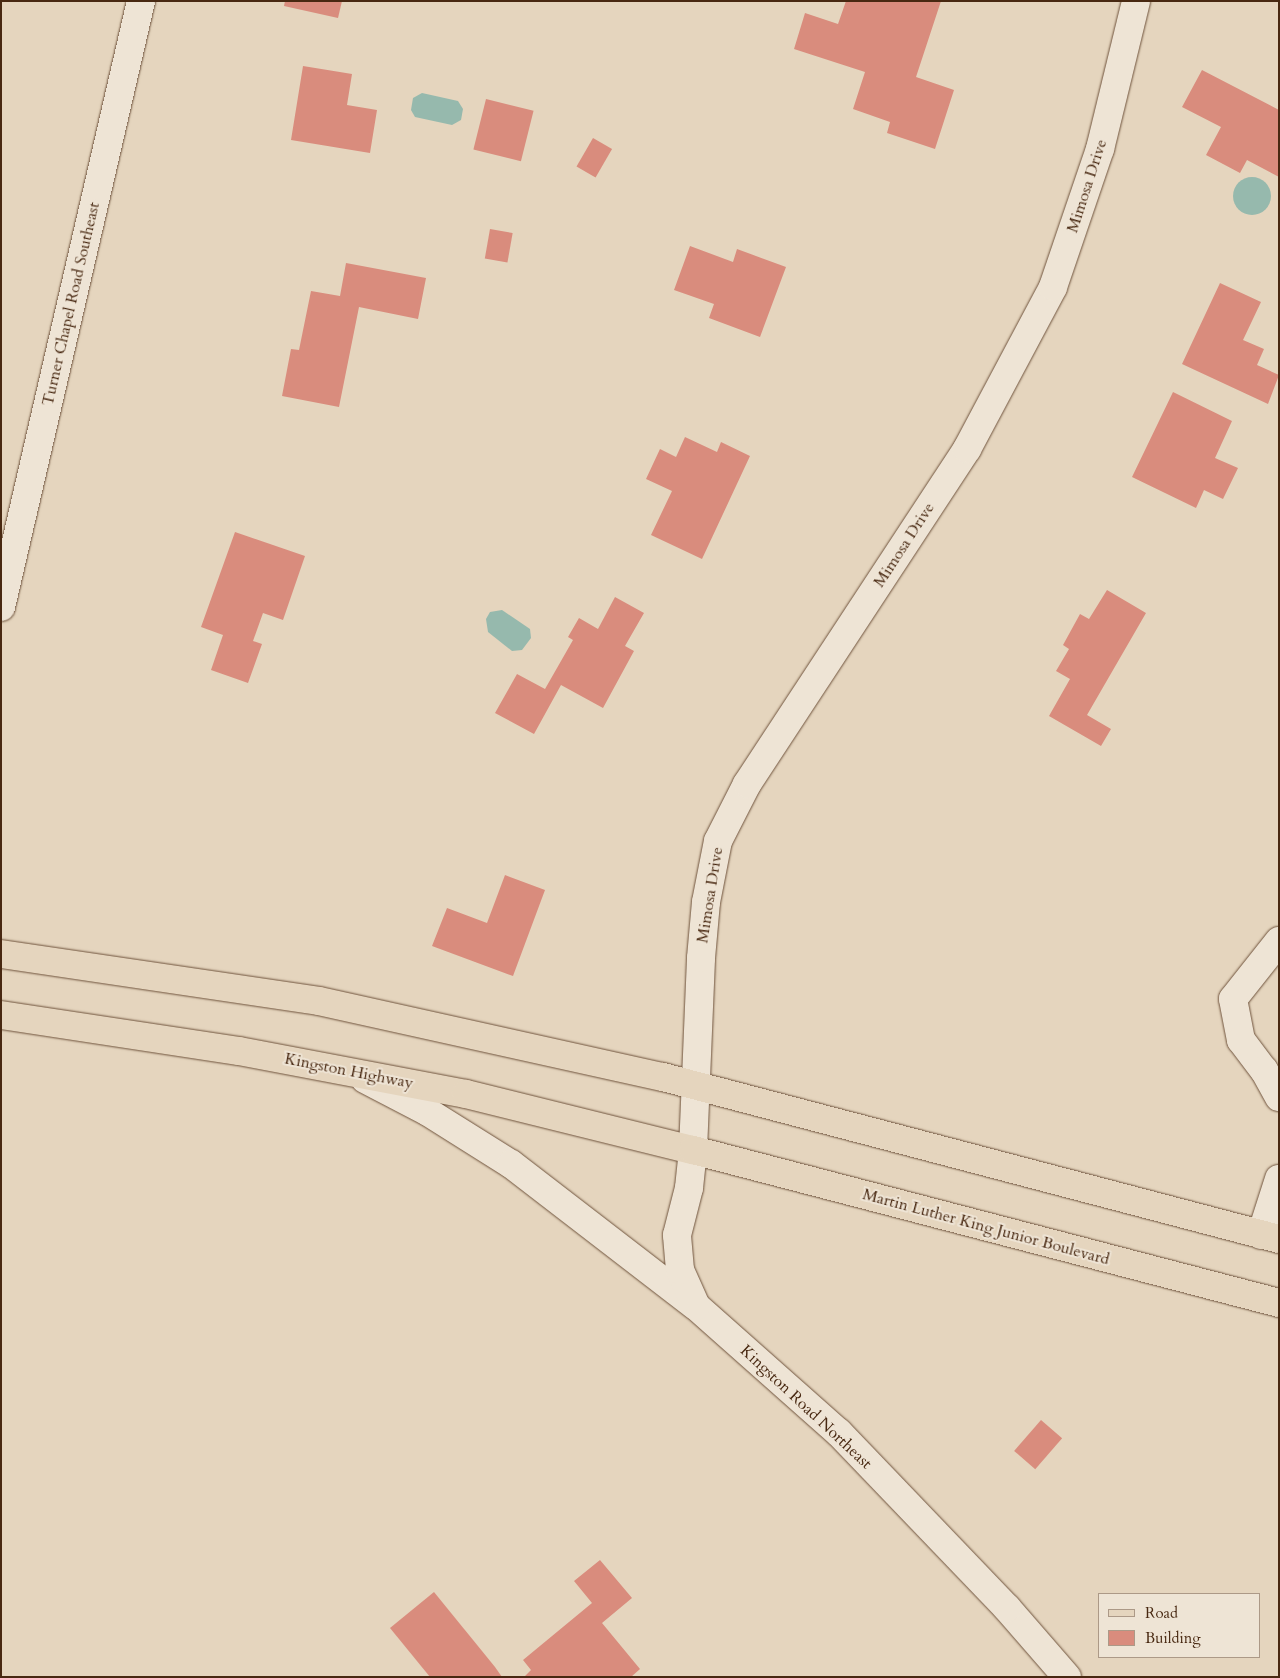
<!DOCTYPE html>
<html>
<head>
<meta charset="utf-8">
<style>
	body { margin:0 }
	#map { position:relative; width:1280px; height:1678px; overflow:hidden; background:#e5d5be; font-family:Cardo,serif }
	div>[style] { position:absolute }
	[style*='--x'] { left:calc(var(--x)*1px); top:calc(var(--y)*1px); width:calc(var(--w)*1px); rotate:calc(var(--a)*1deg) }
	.water>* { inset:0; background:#96b9ad }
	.round { border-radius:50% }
	.building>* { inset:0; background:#d98c7d; transform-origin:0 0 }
	.roads { filter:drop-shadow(0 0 1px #6f533c) drop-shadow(0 0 1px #6f533c) }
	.minor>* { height:28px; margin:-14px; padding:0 14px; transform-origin:14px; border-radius:14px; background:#eee4d5 }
	.major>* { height:28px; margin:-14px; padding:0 14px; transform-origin:14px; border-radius:14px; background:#e5d5be }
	span { translate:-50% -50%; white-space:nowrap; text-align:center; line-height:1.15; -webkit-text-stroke:4px #eee4d5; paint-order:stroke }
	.street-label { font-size:16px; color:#482811 }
	.frame { position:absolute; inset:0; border:2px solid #482811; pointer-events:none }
	.legend { position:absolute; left:1098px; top:1593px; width:162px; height:65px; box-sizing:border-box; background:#eee4d5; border:1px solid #ac9987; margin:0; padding:6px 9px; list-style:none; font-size:15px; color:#482811 }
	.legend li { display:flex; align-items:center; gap:10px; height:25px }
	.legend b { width:25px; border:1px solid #ac9987 }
</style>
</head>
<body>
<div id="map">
	<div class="water">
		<div style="clip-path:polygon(422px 93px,458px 101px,463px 109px,461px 120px,452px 125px,415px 117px,411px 110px,413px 98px)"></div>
		<div class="round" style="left:1233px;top:177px;width:38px;height:38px"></div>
		<div style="clip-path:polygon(502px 610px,530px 629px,531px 638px,522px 650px,512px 651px,488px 632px,486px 619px,490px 612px)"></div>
	</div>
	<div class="building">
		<div style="clip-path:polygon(285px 1px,342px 1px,338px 18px,284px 6px)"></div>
		<div style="clip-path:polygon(846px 1px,941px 1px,916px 77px,954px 90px,935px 149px,887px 133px,890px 122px,853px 109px,865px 72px,794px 49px,805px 13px,838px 24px)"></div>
		<div style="clip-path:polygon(303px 66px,352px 74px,347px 105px,377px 110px,370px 153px,291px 140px)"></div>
		<div style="clip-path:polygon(1202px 70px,1279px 110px,1279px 177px,1247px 160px,1240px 173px,1206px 155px,1221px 127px,1182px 107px)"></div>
		<div style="left:486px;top:99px;width:49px;height:52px;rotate:14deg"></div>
		<div style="left:593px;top:138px;width:22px;height:33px;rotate:30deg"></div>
		<div style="left:490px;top:229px;width:23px;height:30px;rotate:10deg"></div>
		<div style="clip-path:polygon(690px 246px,733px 262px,737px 249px,786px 267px,760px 337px,709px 318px,714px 304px,674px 290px)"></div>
		<div style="clip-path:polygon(346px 263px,426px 278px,418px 319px,359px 307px,339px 407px,282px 396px,291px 349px,299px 350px,311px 291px,340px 296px)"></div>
		<div style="clip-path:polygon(1220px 283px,1261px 302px,1243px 340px,1264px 349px,1257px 365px,1279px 375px,1268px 404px,1182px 364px)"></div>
		<div style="clip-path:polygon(1173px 392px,1232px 421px,1215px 458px,1238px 468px,1223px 499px,1204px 490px,1196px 508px,1132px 477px)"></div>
		<div style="clip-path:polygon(685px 437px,717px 452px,721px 442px,750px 456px,702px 559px,651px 535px,672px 491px,646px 479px,660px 449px,676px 457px)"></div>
		<div style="clip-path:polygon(235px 532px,305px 556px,283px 620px,263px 613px,253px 641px,262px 644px,248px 683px,211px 670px,223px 635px,201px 627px)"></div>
		<div style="clip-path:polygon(1107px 590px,1146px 613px,1087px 715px,1111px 729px,1101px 746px,1049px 716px,1070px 679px,1056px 671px,1069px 649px,1063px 645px,1080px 614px,1089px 619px)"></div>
		<div style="clip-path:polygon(615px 597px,644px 613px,625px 646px,634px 651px,603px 708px,561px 685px,534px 734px,495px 713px,517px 674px,545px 689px,573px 640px,568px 637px,579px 618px,598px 629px)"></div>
		<div style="clip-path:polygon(505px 875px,545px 890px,513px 976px,432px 946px,447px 908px,487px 923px)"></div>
		<div style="left:1041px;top:1420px;width:28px;height:41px;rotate:41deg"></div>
		<div style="clip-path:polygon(600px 1560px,632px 1598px,602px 1623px,640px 1669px,631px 1677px,524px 1677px,531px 1670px,523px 1660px,592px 1603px,574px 1581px)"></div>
		<div style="clip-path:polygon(434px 1592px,495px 1667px,502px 1677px,430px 1677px,390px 1628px)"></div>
	</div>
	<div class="roads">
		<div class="minor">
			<div style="--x:1;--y:607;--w:622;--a:-76.99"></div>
			<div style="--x:1279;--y:941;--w:74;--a:128.4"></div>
			<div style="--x:1233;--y:999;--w:42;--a:79"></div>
			<div style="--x:1241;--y:1040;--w:38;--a:53"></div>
			<div style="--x:1264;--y:1070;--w:31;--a:61"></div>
			<div style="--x:365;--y:1079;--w:71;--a:27.6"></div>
			<div style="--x:428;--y:1112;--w:98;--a:32.1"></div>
			<div style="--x:511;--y:1164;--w:230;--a:37.6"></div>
			<div style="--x:1261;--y:1235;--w:59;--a:-72.2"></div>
			<div style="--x:1067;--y:1677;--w:91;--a:-131"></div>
			<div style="--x:1007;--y:1608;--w:243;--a:-133.8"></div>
			<div style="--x:839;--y:1433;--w:191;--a:-138.4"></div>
			<div style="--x:696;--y:1306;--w:39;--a:-114"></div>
			<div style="--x:680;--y:1270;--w:35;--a:-95"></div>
			<div style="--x:677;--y:1235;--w:49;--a:-75.7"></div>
			<div style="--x:689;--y:1188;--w:38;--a:-84"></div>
			<div style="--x:693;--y:1150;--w:192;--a:-87.6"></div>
			<div style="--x:701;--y:958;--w:56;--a:-84.9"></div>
			<div style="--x:706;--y:902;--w:62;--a:-78.9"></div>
			<div style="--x:718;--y:841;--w:64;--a:-63"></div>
			<div style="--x:747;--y:784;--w:401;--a:-56.7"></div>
			<div style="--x:967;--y:449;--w:183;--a:-62"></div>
			<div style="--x:1053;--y:287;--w:146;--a:-71.2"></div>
			<div style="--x:1100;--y:149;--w:152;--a:-76.3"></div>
		</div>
		<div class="major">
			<div style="--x:1;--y:954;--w:321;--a:8.4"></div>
			<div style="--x:319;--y:1001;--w:352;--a:12.5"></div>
			<div style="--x:663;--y:1077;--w:637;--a:14.73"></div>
			<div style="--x:1;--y:1015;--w:241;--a:8.6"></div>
			<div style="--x:239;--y:1051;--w:231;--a:10.7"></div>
			<div style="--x:466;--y:1094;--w:234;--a:13.9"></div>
			<div style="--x:693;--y:1150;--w:606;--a:14.63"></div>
		</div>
	</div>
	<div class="street-label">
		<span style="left:1087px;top:186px;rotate:-72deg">Mimosa Drive</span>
		<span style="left:71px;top:304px;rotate:-77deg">Turner Chapel Road Southeast</span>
		<span style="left:904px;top:545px;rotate:-57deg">Mimosa Drive</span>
		<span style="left:710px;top:895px;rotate:-81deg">Mimosa Drive</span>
		<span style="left:349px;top:1071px;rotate:11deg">Kingston Highway</span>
		<span style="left:986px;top:1227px;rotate:15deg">Martin Luther King Junior Boulevard</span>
		<span style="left:806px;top:1407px;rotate:43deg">Kingston Road Northeast</span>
	</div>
	<div class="frame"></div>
	<ul class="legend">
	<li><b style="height:6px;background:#e5d5be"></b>Road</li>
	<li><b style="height:14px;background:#d98c7d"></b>Building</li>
	</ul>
</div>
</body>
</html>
